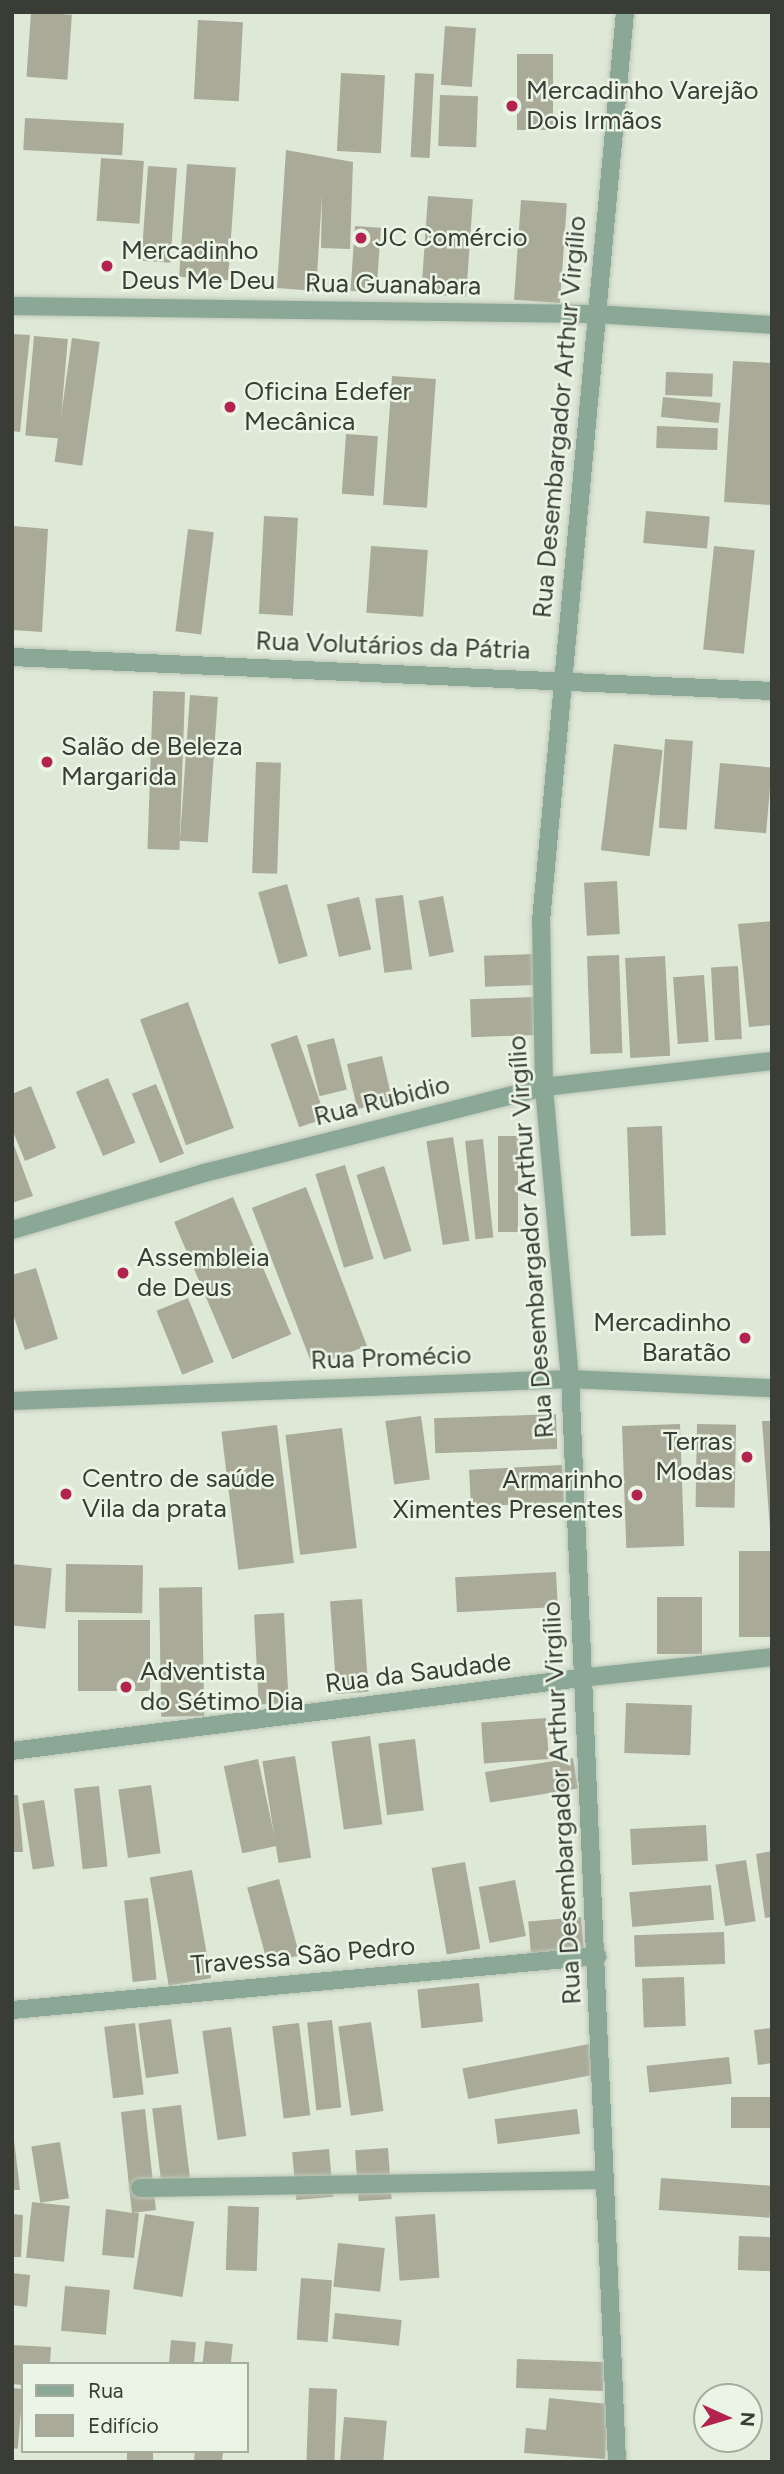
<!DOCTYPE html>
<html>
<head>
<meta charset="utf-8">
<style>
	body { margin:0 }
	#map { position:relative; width:784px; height:2474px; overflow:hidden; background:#dee8d7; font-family:Figtree,sans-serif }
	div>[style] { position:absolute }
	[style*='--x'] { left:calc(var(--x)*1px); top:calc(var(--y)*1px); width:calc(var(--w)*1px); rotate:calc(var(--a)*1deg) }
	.building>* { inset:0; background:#aa9; transform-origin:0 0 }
	.roads { filter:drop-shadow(0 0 2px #bdc6b7) drop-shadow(0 0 2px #bdc6b7) }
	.service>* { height:18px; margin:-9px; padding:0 9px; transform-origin:9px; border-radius:9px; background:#8aa895 }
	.minor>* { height:18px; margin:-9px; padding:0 9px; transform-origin:9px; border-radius:9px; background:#8aa895 }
	.tertiary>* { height:18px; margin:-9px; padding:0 9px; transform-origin:9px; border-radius:9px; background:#8aa895 }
	.dots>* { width:19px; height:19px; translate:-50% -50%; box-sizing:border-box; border:4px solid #ebf5e5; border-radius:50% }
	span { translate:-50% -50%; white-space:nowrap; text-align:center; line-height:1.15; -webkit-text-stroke:5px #ebf5e5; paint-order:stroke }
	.poi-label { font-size:26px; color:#393d36 }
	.left { translate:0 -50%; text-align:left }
	.right { translate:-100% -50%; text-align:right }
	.street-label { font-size:26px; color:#393d36 }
	.frame { position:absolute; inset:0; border:14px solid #393d36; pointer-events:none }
	.legend { position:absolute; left:21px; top:2362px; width:228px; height:91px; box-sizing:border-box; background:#ebf5e5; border:2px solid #a4ab9f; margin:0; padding:9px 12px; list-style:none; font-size:21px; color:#393d36 }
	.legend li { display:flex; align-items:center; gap:14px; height:35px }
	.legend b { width:35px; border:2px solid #a4ab9f }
	.north { position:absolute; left:693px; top:2383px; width:70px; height:70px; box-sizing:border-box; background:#ebf5e5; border:2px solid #a4ab9f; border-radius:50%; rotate:94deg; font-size:19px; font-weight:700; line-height:28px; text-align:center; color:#393d36 }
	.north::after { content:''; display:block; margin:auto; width:24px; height:32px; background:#b4234f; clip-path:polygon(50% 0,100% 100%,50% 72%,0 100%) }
</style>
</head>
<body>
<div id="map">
	<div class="building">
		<div style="left:31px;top:12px;width:41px;height:65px;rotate:4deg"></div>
		<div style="left:198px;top:20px;width:45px;height:79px;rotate:3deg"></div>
		<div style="left:445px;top:26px;width:31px;height:59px;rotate:4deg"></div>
		<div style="left:517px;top:54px;width:36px;height:76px"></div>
		<div style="left:341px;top:73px;width:44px;height:78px;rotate:3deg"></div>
		<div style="left:415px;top:73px;width:19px;height:84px;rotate:3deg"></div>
		<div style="left:440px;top:95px;width:38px;height:51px;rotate:2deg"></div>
		<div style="left:25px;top:118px;width:99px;height:32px;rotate:3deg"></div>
		<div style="clip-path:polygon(286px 150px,353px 162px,350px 249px,321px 248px,322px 195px,316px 291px,277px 288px)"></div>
		<div style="left:101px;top:158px;width:43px;height:63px;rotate:4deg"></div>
		<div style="left:187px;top:164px;width:49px;height:113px;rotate:4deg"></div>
		<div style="left:148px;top:166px;width:29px;height:95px;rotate:4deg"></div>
		<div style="left:428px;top:196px;width:45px;height:98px;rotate:4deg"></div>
		<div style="left:521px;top:200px;width:46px;height:100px;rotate:4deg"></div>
		<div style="left:355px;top:226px;width:26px;height:65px;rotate:4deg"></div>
		<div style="clip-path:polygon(12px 334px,30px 335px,20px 432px,12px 431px)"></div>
		<div style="left:34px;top:336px;width:34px;height:100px;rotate:5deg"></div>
		<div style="left:72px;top:338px;width:28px;height:125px;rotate:8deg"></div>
		<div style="clip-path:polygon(733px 361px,772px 363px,772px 505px,724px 502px)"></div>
		<div style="left:666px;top:372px;width:47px;height:23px;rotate:2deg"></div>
		<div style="left:392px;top:376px;width:44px;height:129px;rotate:4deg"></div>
		<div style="left:663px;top:397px;width:58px;height:20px;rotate:6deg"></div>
		<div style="left:657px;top:426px;width:61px;height:22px;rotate:2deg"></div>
		<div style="left:346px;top:434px;width:32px;height:60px;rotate:4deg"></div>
		<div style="left:646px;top:511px;width:64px;height:32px;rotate:5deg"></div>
		<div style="left:264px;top:516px;width:34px;height:98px;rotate:3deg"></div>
		<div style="clip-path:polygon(13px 526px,48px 529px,42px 632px,12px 630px)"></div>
		<div style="left:188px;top:529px;width:26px;height:103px;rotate:7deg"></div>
		<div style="left:371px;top:546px;width:57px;height:67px;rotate:4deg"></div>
		<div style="left:714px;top:546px;width:41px;height:104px;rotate:6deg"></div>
		<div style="left:153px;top:691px;width:32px;height:158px;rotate:2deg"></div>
		<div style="left:190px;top:695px;width:28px;height:146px;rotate:4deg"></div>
		<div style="left:665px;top:739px;width:28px;height:89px;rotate:4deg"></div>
		<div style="left:614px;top:744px;width:49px;height:107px;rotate:7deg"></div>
		<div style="left:256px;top:762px;width:25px;height:111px;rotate:2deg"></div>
		<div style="left:720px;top:763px;width:52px;height:66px;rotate:5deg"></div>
		<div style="left:617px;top:881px;width:53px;height:33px;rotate:87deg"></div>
		<div style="left:287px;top:884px;width:75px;height:30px;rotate:74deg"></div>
		<div style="left:403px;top:895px;width:75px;height:28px;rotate:83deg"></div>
		<div style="left:443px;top:896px;width:57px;height:25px;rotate:79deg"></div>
		<div style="left:359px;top:897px;width:54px;height:33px;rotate:77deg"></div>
		<div style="clip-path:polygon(772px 921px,772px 1025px,749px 1027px,738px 924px)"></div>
		<div style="left:534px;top:954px;width:31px;height:50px;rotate:88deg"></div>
		<div style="left:619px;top:955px;width:98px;height:32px;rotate:88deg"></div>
		<div style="left:665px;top:956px;width:100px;height:40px;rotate:87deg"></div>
		<div style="left:738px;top:966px;width:73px;height:27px;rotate:87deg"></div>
		<div style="left:704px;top:975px;width:67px;height:31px;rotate:86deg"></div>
		<div style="left:534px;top:997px;width:38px;height:64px;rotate:88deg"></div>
		<div style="left:188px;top:1002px;width:134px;height:51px;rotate:70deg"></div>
		<div style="left:297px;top:1035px;width:88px;height:28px;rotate:71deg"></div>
		<div style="left:334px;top:1038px;width:53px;height:28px;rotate:76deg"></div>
		<div style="left:382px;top:1056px;width:46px;height:36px;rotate:77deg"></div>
		<div style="left:108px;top:1078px;width:70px;height:35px;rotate:67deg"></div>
		<div style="left:156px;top:1084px;width:75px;height:26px;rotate:68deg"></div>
		<div style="clip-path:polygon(31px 1086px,56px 1148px,25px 1161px,12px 1129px,12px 1094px)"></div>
		<div style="left:662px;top:1126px;width:109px;height:35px;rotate:88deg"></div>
		<div style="left:498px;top:1136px;width:20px;height:96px"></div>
		<div style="left:453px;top:1137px;width:105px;height:27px;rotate:81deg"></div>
		<div style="left:483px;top:1139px;width:99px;height:18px;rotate:84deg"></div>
		<div style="clip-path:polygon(12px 1140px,33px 1196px,12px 1203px)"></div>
		<div style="left:345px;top:1165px;width:98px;height:31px;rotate:73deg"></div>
		<div style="left:384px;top:1166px;width:89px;height:29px;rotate:72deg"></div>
		<div style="left:306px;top:1187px;width:170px;height:58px;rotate:69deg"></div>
		<div style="left:233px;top:1197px;width:149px;height:64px;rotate:67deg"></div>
		<div style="clip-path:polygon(36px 1268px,58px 1339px,25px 1350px,12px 1311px,12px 1275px)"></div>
		<div style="left:188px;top:1298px;width:69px;height:34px;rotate:68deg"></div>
		<div style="left:556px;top:1414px;width:35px;height:122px;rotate:88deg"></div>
		<div style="left:421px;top:1416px;width:64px;height:36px;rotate:82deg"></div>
		<div style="clip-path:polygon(762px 1421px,772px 1421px,772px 1529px,770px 1529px)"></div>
		<div style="left:680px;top:1424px;width:122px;height:58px;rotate:88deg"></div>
		<div style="left:697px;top:1424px;width:39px;height:83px;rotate:1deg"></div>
		<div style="left:277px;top:1425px;width:139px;height:56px;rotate:83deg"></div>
		<div style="left:342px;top:1428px;width:121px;height:57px;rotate:83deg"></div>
		<div style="left:562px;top:1465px;width:37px;height:93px;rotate:87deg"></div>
		<div style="left:772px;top:1551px;width:86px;height:33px;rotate:90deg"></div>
		<div style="left:12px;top:1564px;width:40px;height:61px;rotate:6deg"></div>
		<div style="left:66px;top:1564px;width:77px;height:48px;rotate:1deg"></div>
		<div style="left:556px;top:1572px;width:35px;height:101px;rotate:87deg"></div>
		<div style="left:202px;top:1587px;width:129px;height:43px;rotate:89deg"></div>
		<div style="left:657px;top:1597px;width:45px;height:57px"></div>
		<div style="left:362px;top:1599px;width:93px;height:32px;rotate:86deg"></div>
		<div style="left:284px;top:1613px;width:90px;height:30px;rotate:87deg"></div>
		<div style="left:78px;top:1620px;width:72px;height:71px"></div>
		<div style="left:626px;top:1703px;width:66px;height:50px;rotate:2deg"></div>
		<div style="left:546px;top:1718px;width:41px;height:65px;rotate:86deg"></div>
		<div style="left:370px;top:1736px;width:89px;height:39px;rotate:82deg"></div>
		<div style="left:415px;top:1739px;width:72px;height:37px;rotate:83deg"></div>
		<div style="left:295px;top:1756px;width:103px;height:33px;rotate:81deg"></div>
		<div style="left:573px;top:1758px;width:31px;height:89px;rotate:81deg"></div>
		<div style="left:258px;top:1759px;width:89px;height:35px;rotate:78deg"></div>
		<div style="left:151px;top:1785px;width:69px;height:33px;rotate:82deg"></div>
		<div style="left:99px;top:1786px;width:81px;height:25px;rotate:84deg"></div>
		<div style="clip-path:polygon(12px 1795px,18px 1795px,23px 1852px,12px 1852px)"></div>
		<div style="left:44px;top:1800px;width:67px;height:22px;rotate:81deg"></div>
		<div style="left:706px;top:1825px;width:36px;height:76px;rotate:87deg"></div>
		<div style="clip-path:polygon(772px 1851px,772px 1917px,765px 1918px,756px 1854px)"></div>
		<div style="left:746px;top:1860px;width:62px;height:31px;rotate:81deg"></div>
		<div style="left:465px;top:1862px;width:88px;height:34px;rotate:80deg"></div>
		<div style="left:192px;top:1870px;width:110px;height:43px;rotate:80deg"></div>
		<div style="left:279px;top:1879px;width:79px;height:33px;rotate:75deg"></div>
		<div style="left:515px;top:1880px;width:57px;height:37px;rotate:79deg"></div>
		<div style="left:711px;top:1885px;width:35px;height:82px;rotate:85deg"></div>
		<div style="left:148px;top:1898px;width:82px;height:24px;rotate:84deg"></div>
		<div style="left:581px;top:1917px;width:36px;height:53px;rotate:85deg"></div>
		<div style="left:724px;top:1932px;width:32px;height:90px;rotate:88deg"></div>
		<div style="left:684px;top:1977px;width:49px;height:42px;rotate:88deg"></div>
		<div style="left:479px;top:1983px;width:39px;height:62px;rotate:84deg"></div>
		<div style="left:171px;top:2019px;width:55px;height:33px;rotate:82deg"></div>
		<div style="left:332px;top:2020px;width:88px;height:25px;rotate:84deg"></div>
		<div style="left:371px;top:2022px;width:90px;height:33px;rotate:82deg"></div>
		<div style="left:135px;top:2023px;width:72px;height:31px;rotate:83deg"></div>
		<div style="left:299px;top:2023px;width:93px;height:27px;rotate:83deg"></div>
		<div style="left:231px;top:2027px;width:110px;height:29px;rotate:82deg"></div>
		<div style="clip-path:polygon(772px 2028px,772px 2063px,758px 2065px,754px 2030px)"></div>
		<div style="left:589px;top:2044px;width:31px;height:129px;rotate:79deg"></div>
		<div style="left:729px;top:2057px;width:27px;height:83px;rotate:84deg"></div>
		<div style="left:731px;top:2097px;width:41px;height:31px"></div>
		<div style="left:181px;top:2105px;width:88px;height:29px;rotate:83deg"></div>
		<div style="clip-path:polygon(145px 2109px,156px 2210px,132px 2213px,139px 2213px,134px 2258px,102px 2255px,106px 2209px,132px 2213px,121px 2112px)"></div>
		<div style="left:577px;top:2109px;width:25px;height:83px;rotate:83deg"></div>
		<div style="clip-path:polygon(12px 2123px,20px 2190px,12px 2190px)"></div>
		<div style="left:60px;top:2142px;width:57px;height:29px;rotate:81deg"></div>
		<div style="left:388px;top:2148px;width:51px;height:33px;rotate:86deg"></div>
		<div style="left:329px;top:2149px;width:48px;height:37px;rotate:85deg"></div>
		<div style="left:661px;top:2178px;width:111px;height:32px;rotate:4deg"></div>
		<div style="left:32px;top:2202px;width:38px;height:56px;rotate:6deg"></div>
		<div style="left:228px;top:2206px;width:31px;height:64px;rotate:2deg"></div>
		<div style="clip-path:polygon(12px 2214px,23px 2215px,21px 2257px,12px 2257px)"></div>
		<div style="left:145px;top:2214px;width:50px;height:76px;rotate:9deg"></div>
		<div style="left:435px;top:2214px;width:64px;height:40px;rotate:86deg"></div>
		<div style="left:739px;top:2236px;width:33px;height:34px;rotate:2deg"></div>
		<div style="left:338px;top:2243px;width:47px;height:44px;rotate:6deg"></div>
		<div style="clip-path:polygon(12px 2273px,30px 2275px,27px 2307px,12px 2305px)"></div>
		<div style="left:301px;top:2278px;width:31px;height:62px;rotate:4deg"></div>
		<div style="left:65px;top:2286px;width:45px;height:45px;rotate:5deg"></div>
		<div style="left:335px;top:2313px;width:67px;height:26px;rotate:6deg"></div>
		<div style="left:171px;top:2340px;width:25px;height:24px;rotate:5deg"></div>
		<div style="left:205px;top:2341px;width:28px;height:23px;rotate:6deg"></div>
		<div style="clip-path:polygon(12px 2345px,51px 2347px,50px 2364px,23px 2364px,23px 2385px,12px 2384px)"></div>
		<div style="left:517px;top:2359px;width:87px;height:29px;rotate:2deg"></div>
		<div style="left:12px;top:2388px;width:11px;height:60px;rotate:5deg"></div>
		<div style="left:309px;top:2388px;width:28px;height:74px;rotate:2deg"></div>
		<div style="clip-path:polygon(549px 2398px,608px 2404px,605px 2459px,524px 2453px,526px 2428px,546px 2430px)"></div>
		<div style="left:344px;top:2417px;width:43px;height:45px;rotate:5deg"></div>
		<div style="left:127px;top:2451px;width:26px;height:11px"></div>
		<div style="clip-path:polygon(195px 2451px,223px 2451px,222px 2462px,194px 2460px)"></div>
	</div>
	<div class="roads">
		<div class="service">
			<div style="--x:580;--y:1678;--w:193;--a:-6.2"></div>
			<div style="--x:140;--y:2188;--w:464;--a:-1"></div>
		</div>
		<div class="minor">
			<div style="--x:12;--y:306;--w:582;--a:0.79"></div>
			<div style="--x:594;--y:314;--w:178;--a:3.5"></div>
			<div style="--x:12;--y:1230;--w:200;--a:-16.5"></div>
			<div style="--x:204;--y:1173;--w:351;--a:-14.2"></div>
			<div style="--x:544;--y:1087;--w:229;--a:-6.5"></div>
			<div style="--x:12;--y:1401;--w:558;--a:-2.26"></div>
			<div style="--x:570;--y:1379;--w:202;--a:2.6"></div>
			<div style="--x:12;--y:1751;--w:573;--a:-7.32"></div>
			<div style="--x:12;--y:2010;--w:588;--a:-5.26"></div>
			<div style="--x:617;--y:2462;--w:1084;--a:-92.48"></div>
			<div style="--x:570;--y:1379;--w:293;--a:-95.1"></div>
			<div style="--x:544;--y:1087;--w:166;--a:-91"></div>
			<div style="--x:541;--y:921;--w:913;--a:-84.72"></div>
		</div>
		<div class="tertiary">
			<div style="--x:12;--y:657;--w:761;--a:2.56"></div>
		</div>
	</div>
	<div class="dots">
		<div style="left:512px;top:106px;background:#b4234f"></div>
		<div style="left:361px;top:238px;background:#b4234f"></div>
		<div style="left:107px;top:266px;background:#b4234f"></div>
		<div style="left:230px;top:407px;background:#b4234f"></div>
		<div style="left:47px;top:762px;background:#b4234f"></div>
		<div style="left:123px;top:1273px;background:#b4234f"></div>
		<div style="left:745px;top:1338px;background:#b4234f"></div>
		<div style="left:747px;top:1457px;background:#b4234f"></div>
		<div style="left:66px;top:1494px;background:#b4234f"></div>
		<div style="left:637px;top:1495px;background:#b4234f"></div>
		<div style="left:126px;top:1687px;background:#b4234f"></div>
	</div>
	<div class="poi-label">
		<span class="left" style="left:526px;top:106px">Mercadinho Varejão<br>Dois Irmãos</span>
		<span class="left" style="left:375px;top:238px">JC Comércio</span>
		<span class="left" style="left:121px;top:266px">Mercadinho<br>Deus Me Deu</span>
		<span class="left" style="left:244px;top:407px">Oficina Edefer<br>Mecânica</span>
		<span class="left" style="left:61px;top:762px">Salão de Beleza<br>Margarida</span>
		<span class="left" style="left:137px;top:1273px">Assembleia<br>de Deus</span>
		<span class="right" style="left:731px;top:1338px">Mercadinho<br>Baratão</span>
		<span class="right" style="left:733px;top:1457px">Terras<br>Modas</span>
		<span class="left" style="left:82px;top:1494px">Centro de saúde<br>Vila da prata</span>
		<span class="right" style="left:623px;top:1495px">Armarinho<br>Ximentes Presentes</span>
		<span class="left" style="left:140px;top:1687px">Adventista<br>do Sétimo Dia</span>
	</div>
	<div class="street-label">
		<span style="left:393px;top:285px;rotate:1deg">Rua Guanabara</span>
		<span style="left:560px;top:417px;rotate:-85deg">Rua Desembargador Arthur Virgílio</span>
		<span style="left:393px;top:646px;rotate:2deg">Rua Volutários da Pátria</span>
		<span style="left:382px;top:1101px;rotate:-14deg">Rua Rubidio</span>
		<span style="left:531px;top:1237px;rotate:-94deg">Rua Desembargador Arthur Virgílio</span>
		<span style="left:391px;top:1358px;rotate:-2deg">Rua Promécio</span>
		<span style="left:418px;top:1673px;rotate:-7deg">Rua da Saudade</span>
		<span style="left:562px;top:1803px;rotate:-93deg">Rua Desembargador Arthur Virgílio</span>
		<span style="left:303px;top:1956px;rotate:-5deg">Travessa São Pedro</span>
	</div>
	<div class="frame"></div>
	<ul class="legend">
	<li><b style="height:9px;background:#8aa895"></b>Rua</li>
	<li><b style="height:19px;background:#aa9"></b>Edifício</li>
	</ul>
	<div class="north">N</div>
</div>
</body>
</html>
